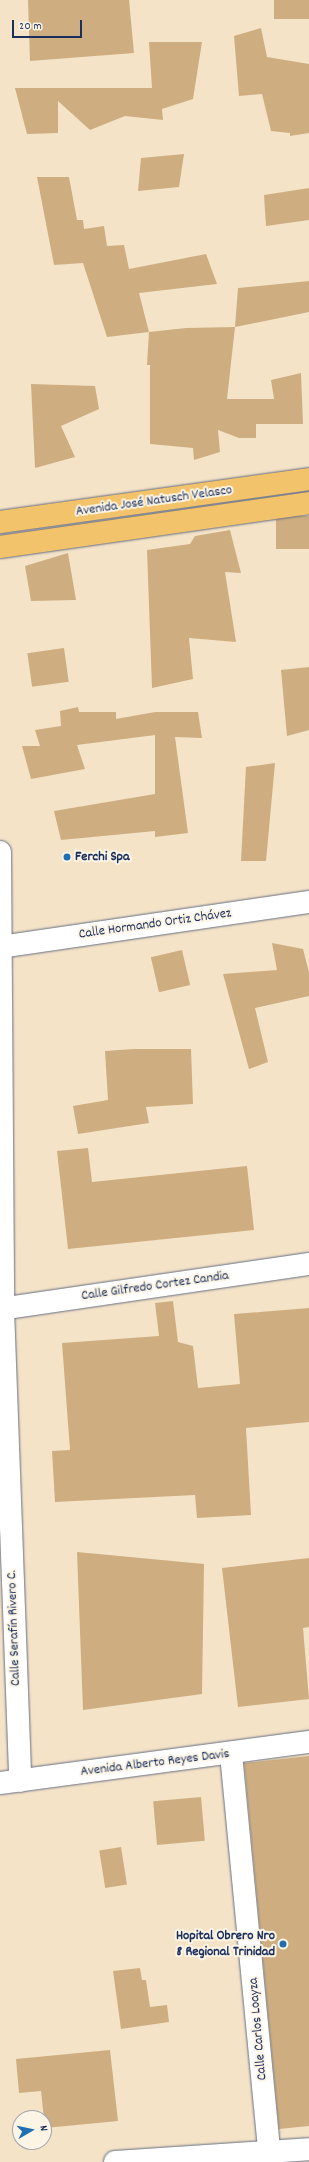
<!DOCTYPE html>
<html>
<head>
<meta charset="utf-8">
<style>
	body { margin:0 }
	#map { position:relative; width:309px; height:2162px; overflow:hidden; background:#f4e3c7; font-family:Dekko,sans-serif }
	div>[style] { position:absolute }
	[style*='--x'] { left:calc(var(--x)*1px); top:calc(var(--y)*1px); width:calc(var(--w)*1px); rotate:calc(var(--a)*1deg) }
	.building>* { inset:0; background:#ceae81; transform-origin:0 0 }
	.roads { filter:drop-shadow(0 0 1px #676e83) drop-shadow(0 0 1px #676e83) }
	.minor>* { height:22px; margin:-11px; padding:0 11px; transform-origin:11px; border-radius:11px; background:#fff }
	.major>* { height:22px; margin:-11px; padding:0 11px; transform-origin:11px; border-radius:11px; background:#f2c36a }
	.dots>* { width:11px; height:11px; translate:-50% -50%; box-sizing:border-box; border:2px solid #fcf5e5; border-radius:50% }
	span { translate:-50% -50%; white-space:nowrap; text-align:center; line-height:1.15; -webkit-text-stroke:4px #fcf5e5; paint-order:stroke }
	.street-label { font-size:14px; color:#1b2f5e }
	.poi-label { font-size:14px; color:#1b2f5e; font-weight:700 }
	.left { translate:0 -50%; text-align:left }
	.right { translate:-100% -50%; text-align:right }
	.north { position:absolute; left:12px; top:2110px; width:40px; height:40px; box-sizing:border-box; background:#fcf5e5; border:1px solid #a2a6af; border-radius:50%; rotate:81deg; font-size:11px; font-weight:700; line-height:16px; text-align:center; color:#1b2f5e }
	.north::after { content:''; display:block; margin:auto; width:14px; height:18px; background:#1f6fb2; clip-path:polygon(50% 0,100% 100%,50% 72%,0 100%) }
	.scale { position:absolute; left:12px; top:20px; width:70px; height:18px; box-sizing:border-box; border:2px solid #1b2f5e; border-top:0; padding-left:5px; font-size:12px; line-height:14px; white-space:nowrap; color:#1b2f5e; -webkit-text-stroke:3px #fcf5e5; paint-order:stroke }
</style>
</head>
<body>
<div id="map">
	<div class="building">
		<div style="clip-path:polygon(28px 0,129px 0,134px 53px,30px 61px)"></div>
		<div style="left:274px;top:0;width:35px;height:19px"></div>
		<div style="clip-path:polygon(261px 28px,267px 57px,309px 64px,309px 133px,290px 136px,290px 133px,271px 131px,262px 94px,239px 96px,234px 36px)"></div>
		<div style="clip-path:polygon(149px 42px,202px 42px,193px 99px,162px 109px,163px 120px,125px 116px,90px 130px,58px 101px,58px 133px,27px 134px,15px 88px,152px 88px)"></div>
		<div style="clip-path:polygon(184px 154px,179px 187px,138px 191px,141px 158px)"></div>
		<div style="clip-path:polygon(37px 177px,69px 177px,77px 220px,83px 220px,84px 229px,104px 226px,107px 246px,124px 245px,129px 269px,206px 254px,217px 284px,139px 293px,149px 332px,107px 337px,83px 263px,54px 265px)"></div>
		<div style="clip-path:polygon(309px 188px,309px 220px,266px 226px,264px 195px)"></div>
		<div style="clip-path:polygon(309px 281px,309px 312px,235px 327px,238px 288px)"></div>
		<div style="clip-path:polygon(235px 327px,227px 399px,274px 399px,271px 380px,301px 373px,303px 424px,256px 424px,256px 438px,239px 438px,218px 430px,220px 452px,194px 460px,193px 448px,150px 444px,150px 365px,147px 365px,149px 332px,186px 328px)"></div>
		<div style="clip-path:polygon(31px 384px,95px 386px,99px 409px,61px 426px,75px 457px,35px 468px)"></div>
		<div style="left:309px;top:516px;width:33px;height:33px;rotate:90deg"></div>
		<div style="clip-path:polygon(230px 530px,241px 573px,225px 572px,236px 642px,189px 638px,193px 679px,152px 688px,147px 550px,190px 544px,195px 536px)"></div>
		<div style="clip-path:polygon(68px 553px,76px 600px,31px 601px,25px 566px)"></div>
		<div style="left:64px;top:648px;width:34px;height:37px;rotate:82deg"></div>
		<div style="clip-path:polygon(309px 667px,309px 730px,287px 736px,281px 670px)"></div>
		<div style="clip-path:polygon(78px 707px,79px 712px,116px 712px,116px 719px,155px 712px,198px 712px,202px 738px,175px 737px,188px 833px,155px 837px,155px 831px,61px 840px,54px 811px,155px 794px,155px 735px,77px 745px,85px 769px,31px 779px,22px 746px,40px 746px,35px 730px,61px 726px,60px 711px)"></div>
		<div style="clip-path:polygon(275px 763px,266px 861px,241px 861px,246px 767px)"></div>
		<div style="clip-path:polygon(272px 943px,303px 949px,309px 972px,309px 996px,255px 1008px,268px 1062px,249px 1069px,223px 974px,277px 970px)"></div>
		<div style="left:182px;top:950px;width:36px;height:32px;rotate:77deg"></div>
		<div style="clip-path:polygon(134px 1049px,191px 1049px,193px 1104px,146px 1107px,149px 1123px,78px 1134px,73px 1106px,108px 1100px,105px 1051px)"></div>
		<div style="clip-path:polygon(88px 1148px,92px 1182px,247px 1166px,254px 1230px,68px 1249px,57px 1151px)"></div>
		<div style="clip-path:polygon(173px 1301px,178px 1342px,193px 1346px,198px 1388px,240px 1384px,234px 1314px,309px 1308px,309px 1422px,246px 1428px,251px 1515px,197px 1518px,195px 1495px,55px 1502px,52px 1451px,70px 1450px,62px 1343px,159px 1336px,155px 1303px)"></div>
		<div style="clip-path:polygon(77px 1552px,204px 1564px,202px 1694px,83px 1710px)"></div>
		<div style="clip-path:polygon(309px 1558px,309px 1627px,303px 1628px,309px 1699px,238px 1707px,222px 1568px)"></div>
		<div style="clip-path:polygon(309px 1756px,309px 2126px,279px 2129px,244px 1763px)"></div>
		<div style="left:201px;top:1797px;width:44px;height:48px;rotate:85deg"></div>
		<div style="left:121px;top:1847px;width:38px;height:22px;rotate:81deg"></div>
		<div style="clip-path:polygon(140px 1968px,142px 1980px,146px 1980px,150px 2007px,167px 2005px,169px 2022px,121px 2029px,113px 1971px)"></div>
		<div style="clip-path:polygon(110px 2050px,118px 2121px,45px 2128px,41px 2091px,19px 2093px,16px 2059px)"></div>
	</div>
	<div class="roads">
		<div class="minor">
			<div style="--x:0;--y:852;--w:457;--a:89.6"></div>
			<div style="--x:3;--y:1309;--w:472;--a:87.9"></div>
			<div style="--x:0;--y:947;--w:312;--a:-8.3"></div>
			<div style="--x:0;--y:1309;--w:312;--a:-8.3"></div>
			<div style="--x:231;--y:1754;--w:410;--a:84.5"></div>
			<div style="--x:0;--y:1783;--w:312;--a:-7.6"></div>
			<div style="--x:115;--y:2162;--w:194;--a:-3.8"></div>
		</div>
		<div class="major">
			<div style="--x:0;--y:522;--w:312;--a:-7.9"></div>
			<div style="--x:0;--y:547;--w:312;--a:-8.1"></div>
		</div>
	</div>
	<div class="dots">
		<div style="left:67px;top:857px;background:#1f6fb2"></div>
		<div style="left:283px;top:1944px;background:#1f6fb2"></div>
	</div>
	<div class="street-label">
		<span style="left:154px;top:501px;rotate:-8deg">Avenida José Natusch Velasco</span>
		<span style="left:155px;top:924px;rotate:-8deg">Calle Hormando Ortiz Chávez</span>
		<span style="left:155px;top:1286px;rotate:-8deg">Calle Gilfredo Cortez Candia</span>
		<span style="left:14px;top:1628px;rotate:-92deg">Calle Serafín Rivero C.</span>
		<span style="left:155px;top:1763px;rotate:-7deg">Avenida Alberto Reyes Davis</span>
		<span style="left:258px;top:2029px;rotate:-95deg">Calle Carlos Loayza</span>
	</div>
	<div class="poi-label">
		<span class="left" style="left:75px;top:857px">Ferchi Spa</span>
		<span class="right" style="left:275px;top:1944px">Hopital Obrero Nro<br>8 Regional Trinidad</span>
	</div>
	<div class="north">N</div>
	<div class="scale">20 m</div>
</div>
</body>
</html>
